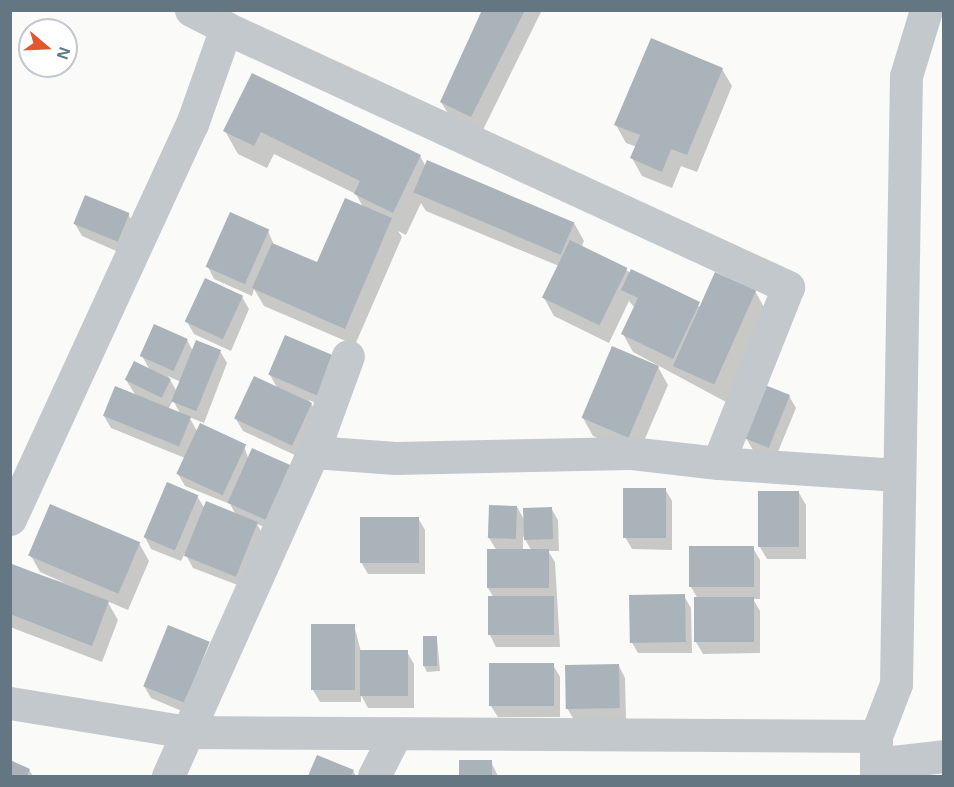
<!DOCTYPE html>
<html>
<head>
<meta charset="utf-8">
<style>
	body { margin:0 }
	#map { position:relative; width:954px; height:787px; overflow:hidden; background:#fafaf8; font-family:Arial,sans-serif }
	div>[style] { position:absolute }
	[style*='--x'] { left:calc(var(--x)*1px); top:calc(var(--y)*1px); width:calc(var(--w)*1px); rotate:calc(var(--a)*1deg) }
	.shadow>* { inset:0; background:#0003 }
	.building>* { inset:0; background:#aab3b9; transform-origin:0 0 }
	.minor>* { height:33px; margin:-16.5px; padding:0 16.5px; transform-origin:16.5px; border-radius:16.5px; background:#c3c8cc }
	span { translate:-50% -50%; white-space:nowrap; text-align:center; line-height:1.15; -webkit-text-stroke:6px #fff; paint-order:stroke }
	.frame { position:absolute; inset:0; border:12px solid #657683; pointer-events:none }
	.north { position:absolute; left:18px; top:18px; width:60px; height:60px; box-sizing:border-box; background:#fff; border:2px solid #c1c8cd; border-radius:50%; rotate:109deg; font-size:16px; font-weight:700; line-height:24px; text-align:center; color:#657683 }
	.north::after { content:''; display:block; margin:auto; width:21px; height:27px; background:#e4572e; clip-path:polygon(50% 0,100% 100%,50% 72%,0 100%) }
</style>
</head>
<body>
<div id="map">
	<div class="shadow">
		<div style="clip-path:polygon(484px 10px,542px 10px,481px 134px,452px 120px,441px 102px)"></div>
		<div style="clip-path:polygon(722px 69px,732px 86px,697px 172px,681px 166px,672px 188px,642px 176px,632px 158px,637px 147px,626px 143px,616px 125px)"></div>
		<div style="clip-path:polygon(252px 75px,420px 156px,426px 167px,574px 223px,584px 241px,581px 248px,702px 308px,755px 291px,765px 309px,726px 402px,633px 352px,623px 334px,635px 308px,629px 301px,609px 343px,554px 316px,544px 298px,559px 266px,426px 211px,421px 203px,406px 235px,398px 231px,402px 237px,355px 345px,264px 306px,254px 289px,252px 296px,214px 279px,208px 267px,268px 231px,274px 245px,318px 264px,363px 207px,356px 194px,274px 154px,267px 168px,238px 154px,225px 131px)"></div>
		<div style="clip-path:polygon(128px 214px,135px 226px,123px 254px,82px 236px,75px 224px)"></div>
		<div style="clip-path:polygon(242px 297px,249px 309px,231px 351px,194px 334px,187px 322px)"></div>
		<div style="clip-path:polygon(286px 337px,331px 410px,309px 400px,318px 416px,299px 457px,243px 431px,236px 419px,278px 389px,270px 375px)"></div>
		<div style="clip-path:polygon(evenodd,187px 340px,193px 351px,220px 351px,227px 363px,204px 423px,189px 417px,197px 431px,244px 446px,273px 531px,257px 524px,263px 535px,243px 587px,193px 568px,185px 553px,181px 561px,151px 549px,145px 537px,197px 496px,205px 509px,236px 515px,230px 504px,185px 486px,178px 474px,185px 458px,111px 428px,104px 416px,136px 396px,126px 380px,150px 370px,142px 356px,187px 340px,168px 376px,181px 382px,177px 392px,168px 376px,187px 340px,173px 400px,181px 415px,168px 410px,173px 400px)"></div>
		<div style="clip-path:polygon(658px 367px,668px 385px,638px 455px,593px 436px,583px 418px)"></div>
		<div style="clip-path:polygon(789px 396px,796px 408px,775px 459px,753px 450px,746px 438px)"></div>
		<div style="clip-path:polygon(665px 489px,672px 501px,672px 550px,632px 549px,625px 537px)"></div>
		<div style="clip-path:polygon(799px 493px,806px 505px,806px 559px,767px 559px,760px 547px)"></div>
		<div style="clip-path:polygon(evenodd,517px 507px,525px 521px,551px 508px,558px 520px,559px 551px,548px 551px,555px 562px,560px 647px,496px 647px,490px 635px,494px 598px,488px 588px,497px 551px,489px 538px,517px 507px,523px 536px,532px 551px,523px 551px,523px 536px)"></div>
		<div style="clip-path:polygon(418px 518px,425px 530px,425px 574px,368px 574px,361px 562px)"></div>
		<div style="clip-path:polygon(139px 543px,149px 561px,128px 610px,107px 601px,118px 620px,102px 662px,10px 627px,13px 566px,65px 583px,40px 572px,30px 554px)"></div>
		<div style="clip-path:polygon(753px 548px,760px 560px,760px 599px,753px 599px,760px 611px,760px 653px,703px 654px,696px 642px,698px 599px,691px 587px)"></div>
		<div style="clip-path:polygon(684px 596px,691px 608px,692px 653px,638px 653px,631px 641px)"></div>
		<div style="clip-path:polygon(354px 625px,361px 652px,407px 652px,414px 664px,414px 708px,368px 708px,361px 695px,361px 702px,320px 702px,313px 690px)"></div>
		<div style="clip-path:polygon(169px 627px,191px 715px,151px 698px,144px 686px)"></div>
		<div style="clip-path:polygon(437px 638px,440px 671px,427px 672px,424px 666px)"></div>
		<div style="clip-path:polygon(553px 665px,560px 677px,560px 717px,498px 717px,491px 706px)"></div>
		<div style="clip-path:polygon(619px 666px,625px 678px,626px 719px,574px 720px,567px 708px)"></div>
		<div style="clip-path:polygon(318px 757px,353px 771px,356px 776px,310px 776px)"></div>
		<div style="clip-path:polygon(10px 761px,29px 770px,33px 776px,10px 776px)"></div>
		<div style="clip-path:polygon(461px 762px,491px 762px,498px 776px,461px 776px)"></div>
	</div>
	<div class="building">
		<div style="clip-path:polygon(482px 10px,525px 10px,471px 117px,440px 102px)"></div>
		<div style="clip-path:polygon(651px 38px,723px 68px,687px 155px,671px 149px,662px 172px,630px 158px,640px 135px,614px 125px)"></div>
		<div style="clip-path:polygon(252px 73px,421px 155px,393px 213px,354px 194px,360px 181px,261px 132px,254px 146px,223px 131px)"></div>
		<div style="left:427px;top:160px;width:160px;height:35px;rotate:23deg"></div>
		<div style="left:85px;top:195px;width:48px;height:31px;rotate:22deg"></div>
		<div style="clip-path:polygon(345px 198px,392px 218px,345px 329px,252px 288px,272px 243px,317px 262px)"></div>
		<div style="left:230px;top:212px;width:43px;height:60px;rotate:24deg"></div>
		<div style="left:570px;top:240px;width:64px;height:64px;rotate:26deg"></div>
		<div style="clip-path:polygon(631px 269px,700px 302px,673px 359px,621px 334px,638px 298px,621px 290px)"></div>
		<div style="left:715px;top:272px;width:45px;height:103px;rotate:24deg"></div>
		<div style="left:205px;top:278px;width:42px;height:48px;rotate:25deg"></div>
		<div style="left:154px;top:324px;width:37px;height:35px;rotate:24deg"></div>
		<div style="left:285px;top:335px;width:61px;height:43px;rotate:23deg"></div>
		<div style="left:196px;top:340px;width:27px;height:66px;rotate:22deg"></div>
		<div style="left:612px;top:346px;width:51px;height:78px;rotate:23deg"></div>
		<div style="left:134px;top:361px;width:41px;height:21px;rotate:26deg"></div>
		<div style="left:254px;top:376px;width:64px;height:47px;rotate:25deg"></div>
		<div style="left:765px;top:385px;width:27px;height:57px;rotate:22deg"></div>
		<div style="left:115px;top:386px;width:82px;height:32px;rotate:22deg"></div>
		<div style="left:200px;top:423px;width:51px;height:56px;rotate:25deg"></div>
		<div style="left:252px;top:448px;width:43px;height:60px;rotate:24deg"></div>
		<div style="left:167px;top:482px;width:34px;height:60px;rotate:23deg"></div>
		<div style="left:623px;top:488px;width:43px;height:50px"></div>
		<div style="left:758px;top:491px;width:41px;height:56px"></div>
		<div style="left:206px;top:501px;width:56px;height:59px;rotate:22deg"></div>
		<div style="left:50px;top:504px;width:98px;height:56px;rotate:23deg"></div>
		<div style="left:489px;top:505px;width:28px;height:33px;rotate:2deg"></div>
		<div style="left:552px;top:507px;width:32px;height:29px;rotate:88deg"></div>
		<div style="left:360px;top:517px;width:59px;height:46px"></div>
		<div style="left:754px;top:546px;width:41px;height:65px;rotate:90deg"></div>
		<div style="left:549px;top:549px;width:39px;height:62px;rotate:90deg"></div>
		<div style="clip-path:polygon(12px 564px,109px 601px,92px 646px,10px 614px)"></div>
		<div style="left:685px;top:594px;width:48px;height:56px;rotate:89deg"></div>
		<div style="left:554px;top:596px;width:39px;height:66px;rotate:90deg"></div>
		<div style="left:754px;top:597px;width:45px;height:60px;rotate:90deg"></div>
		<div style="left:311px;top:624px;width:44px;height:66px"></div>
		<div style="left:168px;top:625px;width:45px;height:66px;rotate:22deg"></div>
		<div style="left:423px;top:636px;width:14px;height:30px"></div>
		<div style="left:360px;top:650px;width:48px;height:46px"></div>
		<div style="left:554px;top:663px;width:43px;height:65px;rotate:90deg"></div>
		<div style="left:619px;top:664px;width:44px;height:54px;rotate:89deg"></div>
		<div style="clip-path:polygon(317px 755px,354px 770px,351px 776px,308px 776px)"></div>
		<div style="clip-path:polygon(10px 760px,30px 769px,27px 776px,10px 776px)"></div>
		<div style="left:459px;top:760px;width:33px;height:16px"></div>
	</div>
	<div class="minor">
		<div style="--x:191;--y:10;--w:39;--a:27"></div>
		<div style="--x:718;--y:463;--w:180;--a:3.8"></div>
		<div style="--x:10;--y:519;--w:435;--a:-65.3"></div>
		<div style="--x:192;--y:124;--w:102;--a:-70.5"></div>
		<div style="--x:226;--y:28;--w:619;--a:24.74"></div>
		<div style="--x:788;--y:287;--w:189;--a:111.7"></div>
		<div style="--x:718;--y:463;--w:89;--a:-173.5"></div>
		<div style="--x:630;--y:453;--w:235;--a:178.8"></div>
		<div style="--x:395;--y:458;--w:82;--a:-175.8"></div>
		<div style="--x:10;--y:703;--w:180;--a:9.3"></div>
		<div style="--x:188;--y:732;--w:688;--a:0.33"></div>
		<div style="--x:876;--y:764;--w:68;--a:-6.7"></div>
		<div style="--x:168;--y:776;--w:355;--a:-65.9"></div>
		<div style="--x:313;--y:452;--w:102;--a:-70"></div>
		<div style="--x:374;--y:776;--w:46;--a:-62.9"></div>
		<div style="--x:876;--y:776;--w:40;--a:-90"></div>
		<div style="--x:876;--y:736;--w:56;--a:-69"></div>
		<div style="--x:896;--y:684;--w:608;--a:-89.06"></div>
		<div style="--x:906;--y:76;--w:69;--a:-73.1"></div>
	</div>
	<div class="frame"></div>
	<div class="north">N</div>
</div>
</body>
</html>
